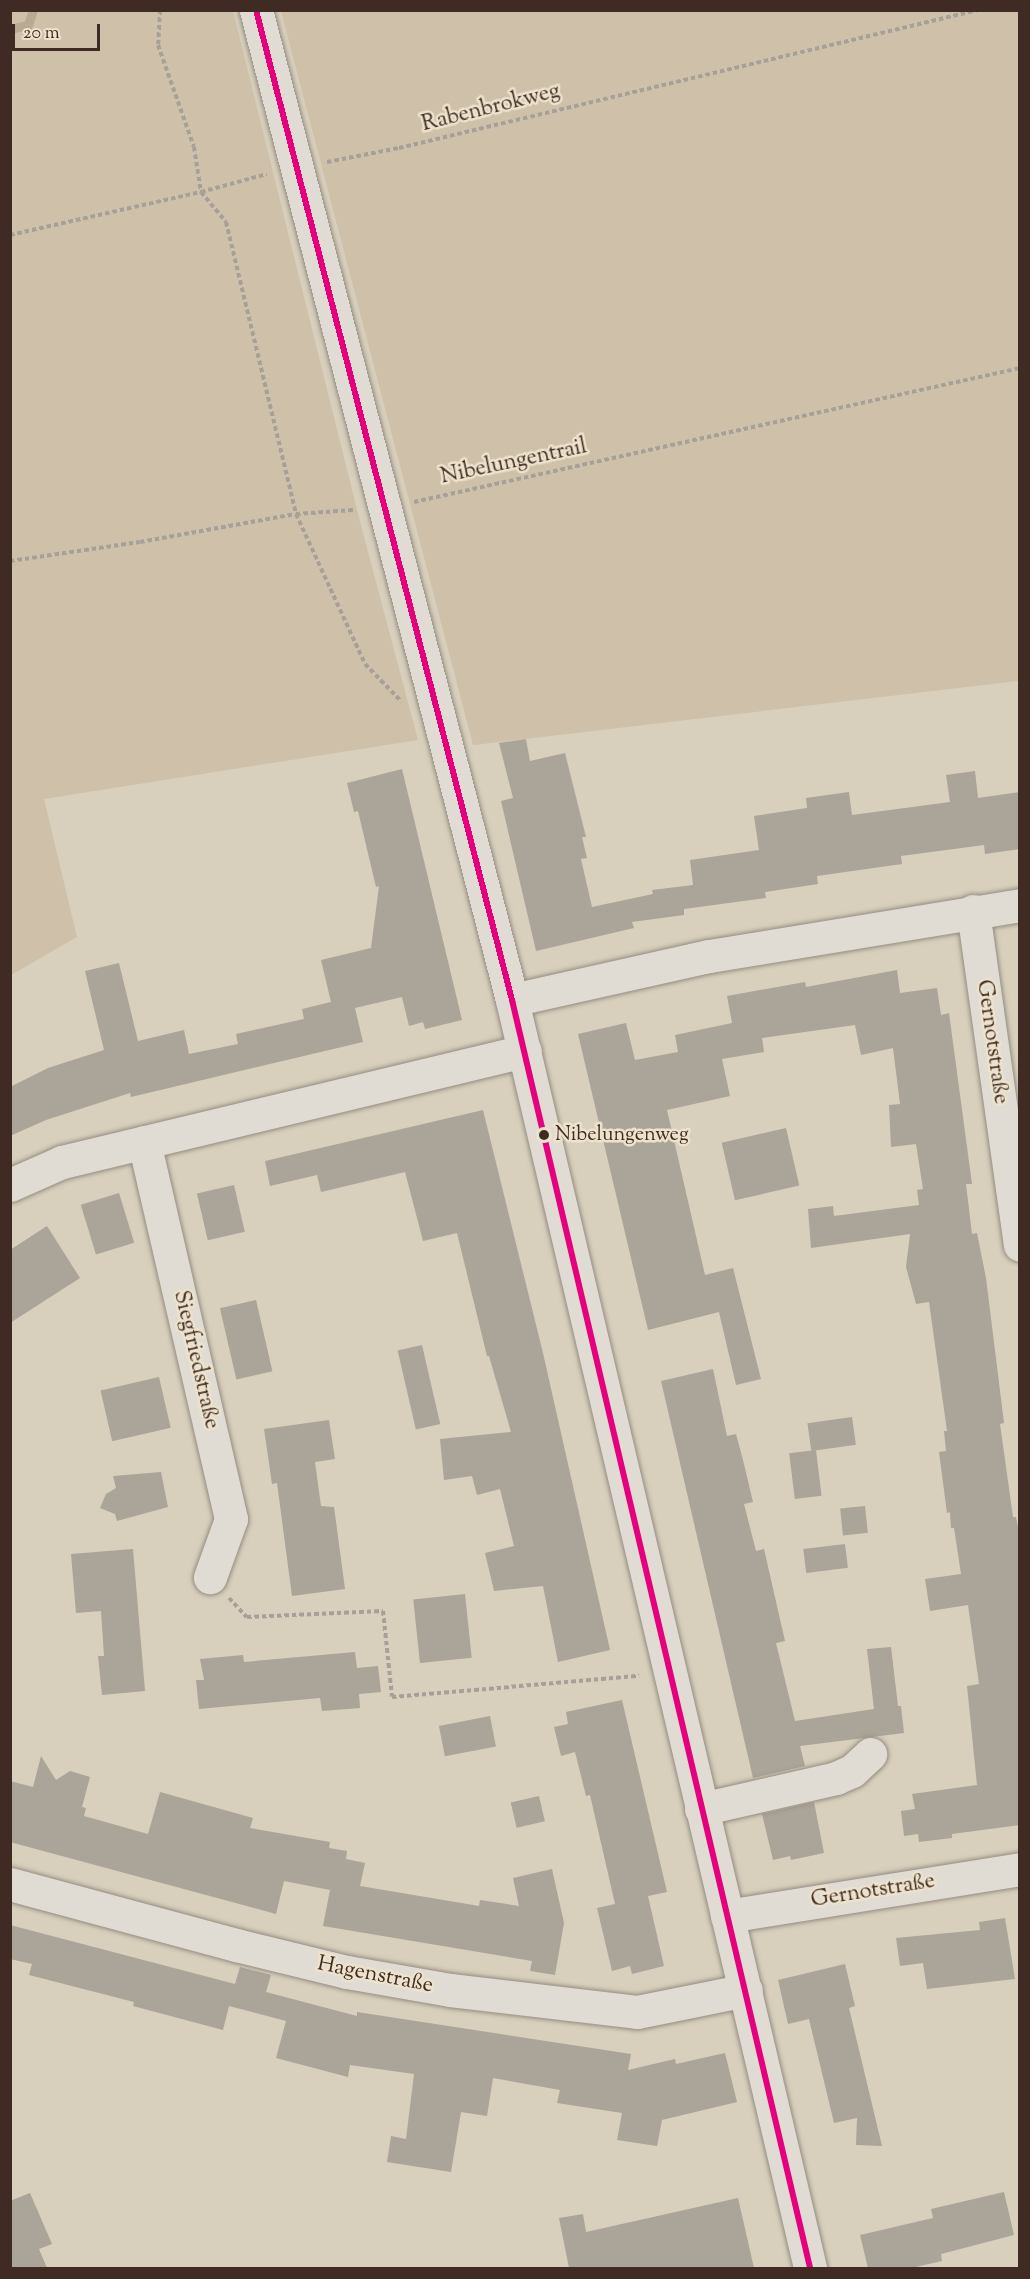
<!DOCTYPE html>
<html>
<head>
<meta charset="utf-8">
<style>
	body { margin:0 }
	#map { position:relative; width:1030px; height:2279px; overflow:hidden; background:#d8cfbc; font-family:"Sorts Mill Goudy",serif }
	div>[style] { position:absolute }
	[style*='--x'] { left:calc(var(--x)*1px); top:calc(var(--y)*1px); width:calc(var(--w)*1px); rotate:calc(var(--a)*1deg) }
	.green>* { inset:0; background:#cfc1a9 }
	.stream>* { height:9px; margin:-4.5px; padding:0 4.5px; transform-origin:4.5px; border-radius:4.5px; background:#b8aa93 }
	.building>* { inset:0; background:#aba498; transform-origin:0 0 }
	.path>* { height:4px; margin-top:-2px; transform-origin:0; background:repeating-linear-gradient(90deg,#a6a098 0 4.5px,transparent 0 7.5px) }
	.roads { filter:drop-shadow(0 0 2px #948c81) drop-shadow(0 0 2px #948c81) }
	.minor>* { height:33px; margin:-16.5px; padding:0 16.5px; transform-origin:16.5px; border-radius:16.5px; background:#e0dcd3 }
	.bus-1>* { height:6px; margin:-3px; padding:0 3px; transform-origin:3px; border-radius:3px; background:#e5007d }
	.dots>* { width:16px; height:16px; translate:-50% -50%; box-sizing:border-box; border:3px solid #ede2cc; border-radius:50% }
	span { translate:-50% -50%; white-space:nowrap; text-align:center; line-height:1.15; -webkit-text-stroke:5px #ede2cc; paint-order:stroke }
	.bus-label { font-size:20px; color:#3f2b23 }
	.left { translate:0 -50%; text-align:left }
	.street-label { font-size:22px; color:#3f2b23 }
	.frame { position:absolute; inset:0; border:12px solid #3f2b23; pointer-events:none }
	.scale { position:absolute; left:12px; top:24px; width:88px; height:27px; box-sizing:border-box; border:3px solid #3f2b23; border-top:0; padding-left:8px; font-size:18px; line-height:21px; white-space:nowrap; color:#3f2b23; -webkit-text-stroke:4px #ede2cc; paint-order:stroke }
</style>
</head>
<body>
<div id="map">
	<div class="green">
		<div style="clip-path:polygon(11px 10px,233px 11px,359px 518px,418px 740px,44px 799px,77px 937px,11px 975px)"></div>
		<div style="clip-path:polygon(281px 11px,1019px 11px,1019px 681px,473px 745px)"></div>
	</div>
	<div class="stream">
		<div style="--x:10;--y:29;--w:18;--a:-13"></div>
		<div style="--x:28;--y:25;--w:16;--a:-72"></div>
	</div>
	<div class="building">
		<div style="clip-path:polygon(526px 739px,530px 761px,565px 753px,586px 837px,582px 837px,587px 858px,581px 859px,592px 907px,653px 894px,652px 890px,693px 885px,690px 860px,759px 850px,754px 816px,807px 808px,806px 798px,849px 792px,852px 815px,950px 802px,946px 775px,975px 771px,978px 798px,1020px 792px,1020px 849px,985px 854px,984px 845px,901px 856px,902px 864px,817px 876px,818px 884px,765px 892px,766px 898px,684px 909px,684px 915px,632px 922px,634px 928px,536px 951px,501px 801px,513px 798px,499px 743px)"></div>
		<div style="clip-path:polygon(402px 769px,462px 1020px,425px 1029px,423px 1022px,409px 1026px,402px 997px,355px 1008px,363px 1042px,131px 1097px,130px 1093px,46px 1120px,10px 1136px,10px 1087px,48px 1068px,104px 1050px,85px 971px,119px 963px,138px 1041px,184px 1030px,189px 1054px,238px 1044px,236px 1034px,304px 1019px,302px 1009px,331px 1002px,321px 960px,371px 948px,379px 886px,376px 887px,358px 811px,354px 812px,347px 783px)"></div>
		<div style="clip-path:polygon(897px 970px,900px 993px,937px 988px,941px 1015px,949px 1013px,972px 1184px,966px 1184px,972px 1234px,977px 1233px,986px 1278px,1004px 1423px,1000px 1424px,1013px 1517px,1016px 1517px,1020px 1537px,1020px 1825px,952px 1834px,952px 1838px,919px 1842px,918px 1834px,904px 1836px,901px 1811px,915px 1809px,912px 1794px,977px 1785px,967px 1686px,979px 1684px,968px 1605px,930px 1611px,925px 1579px,961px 1574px,954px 1528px,951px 1528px,950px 1512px,947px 1513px,939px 1452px,946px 1451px,944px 1431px,947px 1431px,929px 1302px,916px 1304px,906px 1267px,910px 1234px,811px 1248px,808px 1209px,833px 1206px,834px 1216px,919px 1205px,917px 1190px,923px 1189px,916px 1144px,891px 1147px,889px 1105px,900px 1104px,893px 1048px,861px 1055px,855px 1025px,762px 1038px,764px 1052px,722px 1059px,730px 1096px,667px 1110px,705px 1275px,733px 1268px,761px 1379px,736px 1385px,719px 1312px,648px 1330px,578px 1034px,626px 1023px,635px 1060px,678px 1052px,675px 1035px,732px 1023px,727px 996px,805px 982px,806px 987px)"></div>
		<div style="clip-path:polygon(483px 1110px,543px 1353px,610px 1650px,558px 1662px,543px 1586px,494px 1591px,485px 1553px,514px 1546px,500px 1489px,477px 1495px,472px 1476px,444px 1480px,440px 1439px,511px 1432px,489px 1356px,487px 1356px,457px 1233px,423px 1241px,405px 1172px,321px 1192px,317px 1175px,270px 1186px,265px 1161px)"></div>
		<div style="left:786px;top:1128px;width:59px;height:66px;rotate:77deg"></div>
		<div style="left:234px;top:1185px;width:48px;height:38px;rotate:77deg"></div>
		<div style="left:119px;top:1193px;width:52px;height:40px;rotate:73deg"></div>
		<div style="clip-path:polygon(47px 1226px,80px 1278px,10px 1323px,10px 1250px)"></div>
		<div style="left:256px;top:1300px;width:73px;height:37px;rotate:77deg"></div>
		<div style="left:422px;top:1345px;width:81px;height:25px;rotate:77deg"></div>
		<div style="clip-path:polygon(713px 1369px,727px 1436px,736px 1434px,743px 1460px,753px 1502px,744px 1504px,756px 1551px,764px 1549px,785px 1641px,776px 1643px,795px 1721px,874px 1709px,867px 1649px,891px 1647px,898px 1706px,901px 1706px,904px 1733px,800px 1746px,805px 1766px,753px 1778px,661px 1381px)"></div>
		<div style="left:159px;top:1377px;width:52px;height:60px;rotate:77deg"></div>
		<div style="left:852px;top:1417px;width:28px;height:45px;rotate:82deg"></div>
		<div style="clip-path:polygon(329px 1420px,335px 1459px,315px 1462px,321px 1506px,334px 1507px,345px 1589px,292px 1596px,277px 1483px,272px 1484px,264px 1429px)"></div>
		<div style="left:816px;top:1450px;width:46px;height:27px;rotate:83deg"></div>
		<div style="clip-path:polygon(161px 1472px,168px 1507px,117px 1521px,115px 1514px,100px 1508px,106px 1494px,116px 1488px,113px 1476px)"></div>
		<div style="left:865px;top:1506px;width:27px;height:25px;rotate:84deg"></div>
		<div style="left:845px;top:1544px;width:24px;height:42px;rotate:83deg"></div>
		<div style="clip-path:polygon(133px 1549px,145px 1691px,102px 1695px,98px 1656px,104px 1656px,101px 1611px,76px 1613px,71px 1554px)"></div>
		<div style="left:465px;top:1594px;width:64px;height:52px;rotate:84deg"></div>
		<div style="clip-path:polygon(355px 1652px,357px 1668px,378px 1666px,381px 1692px,359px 1694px,360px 1708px,322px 1711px,320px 1698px,199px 1709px,196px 1680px,204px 1680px,200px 1659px,243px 1655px,244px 1662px)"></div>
		<div style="clip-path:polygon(622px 1700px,667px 1892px,648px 1896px,664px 1966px,632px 1974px,630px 1966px,612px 1971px,597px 1908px,615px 1904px,590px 1795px,586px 1796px,575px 1752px,561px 1756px,554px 1727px,568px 1724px,566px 1712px)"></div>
		<div style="left:490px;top:1716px;width:31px;height:52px;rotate:79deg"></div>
		<div style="clip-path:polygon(41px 1756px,56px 1780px,70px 1771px,90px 1777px,82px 1807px,86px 1808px,84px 1816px,148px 1834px,160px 1792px,253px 1818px,250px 1828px,330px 1842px,329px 1848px,347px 1851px,346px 1859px,365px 1863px,360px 1886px,479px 1906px,480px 1900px,519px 1906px,513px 1878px,552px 1869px,564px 1923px,555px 1975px,530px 1971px,532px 1961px,323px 1926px,330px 1890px,284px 1881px,276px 1914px,10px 1842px,10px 1781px,33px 1787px)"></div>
		<div style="left:539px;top:1796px;width:26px;height:29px;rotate:77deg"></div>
		<div style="clip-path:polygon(814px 1802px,824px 1853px,791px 1860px,790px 1856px,773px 1860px,762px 1814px)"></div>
		<div style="clip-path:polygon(1005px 1918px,1015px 1979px,927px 1989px,923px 1963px,900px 1966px,896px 1938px,980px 1930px,979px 1922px)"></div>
		<div style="clip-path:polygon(10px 1925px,235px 1984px,240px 1967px,271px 1975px,266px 1992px,357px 2016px,357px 2012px,631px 2054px,628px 2070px,675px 2059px,676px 2064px,725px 2053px,737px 2102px,662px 2120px,657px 2146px,617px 2140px,622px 2113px,557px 2103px,560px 2090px,493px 2078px,487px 2116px,461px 2112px,451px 2172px,387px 2162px,391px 2136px,406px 2139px,414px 2074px,350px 2065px,348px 2077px,276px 2058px,286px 2021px,229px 2006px,223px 2030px,133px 2006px,134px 2002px,29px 1975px,32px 1964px,10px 1959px)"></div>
		<div style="clip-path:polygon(845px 1964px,855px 2006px,849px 2008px,882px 2146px,856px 2145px,857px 2118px,834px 2123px,809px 2019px,788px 2024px,778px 1980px)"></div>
		<div style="clip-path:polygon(1004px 2192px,1014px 2235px,941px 2254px,942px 2261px,911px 2268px,868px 2268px,860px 2235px,933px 2218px,931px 2209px)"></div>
		<div style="clip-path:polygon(30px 2193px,52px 2244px,39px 2249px,47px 2268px,10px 2268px,10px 2201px)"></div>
		<div style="clip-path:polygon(738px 2198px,754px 2268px,569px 2268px,559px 2218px,583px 2214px,586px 2232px)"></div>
	</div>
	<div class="path">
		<div style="--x:160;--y:10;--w:35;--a:93"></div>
		<div style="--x:158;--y:45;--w:108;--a:70.6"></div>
		<div style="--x:194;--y:147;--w:46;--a:81.2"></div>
		<div style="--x:201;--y:192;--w:39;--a:50"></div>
		<div style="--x:226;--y:222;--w:300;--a:76.5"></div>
		<div style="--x:296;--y:514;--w:165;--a:65.3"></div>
		<div style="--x:365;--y:664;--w:53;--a:45.8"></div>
		<div style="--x:327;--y:162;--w:73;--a:-11"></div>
		<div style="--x:399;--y:148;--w:595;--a:-13.41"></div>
		<div style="--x:10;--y:235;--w:196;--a:-12.7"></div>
		<div style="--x:201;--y:192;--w:68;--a:-15.3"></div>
		<div style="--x:414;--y:502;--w:621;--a:-12.47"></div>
		<div style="--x:10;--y:561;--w:131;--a:-8.3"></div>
		<div style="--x:140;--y:542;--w:158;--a:-10.2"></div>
		<div style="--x:296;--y:514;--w:57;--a:-4"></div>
		<div style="--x:229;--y:1598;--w:26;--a:47"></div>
		<div style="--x:247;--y:1617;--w:136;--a:-2.5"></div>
		<div style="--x:383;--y:1611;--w:86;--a:84"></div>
		<div style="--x:392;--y:1697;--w:248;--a:-4.9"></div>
	</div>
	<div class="roads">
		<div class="minor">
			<div style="--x:256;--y:10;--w:1023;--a:75.5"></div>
			<div style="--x:512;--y:1000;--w:1303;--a:76.77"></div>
			<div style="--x:973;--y:911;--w:337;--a:82"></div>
			<div style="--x:512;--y:1000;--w:202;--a:-12.6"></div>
			<div style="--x:709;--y:956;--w:315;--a:-9.3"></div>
			<div style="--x:144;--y:1142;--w:387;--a:77"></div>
			<div style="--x:231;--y:1519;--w:62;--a:109.9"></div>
			<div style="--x:10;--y:1185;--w:57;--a:-23.9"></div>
			<div style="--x:62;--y:1162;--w:476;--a:-13.5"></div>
			<div style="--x:701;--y:1809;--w:139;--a:-12.9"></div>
			<div style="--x:836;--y:1778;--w:17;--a:-24"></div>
			<div style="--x:852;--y:1771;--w:25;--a:-43"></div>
			<div style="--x:10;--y:1884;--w:234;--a:15.1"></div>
			<div style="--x:236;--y:1945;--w:114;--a:13.7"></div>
			<div style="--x:347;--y:1972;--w:105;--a:9.9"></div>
			<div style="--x:450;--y:1990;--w:188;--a:6.7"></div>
			<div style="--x:637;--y:2012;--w:111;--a:-11.4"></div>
			<div style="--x:727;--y:1916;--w:297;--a:-9.1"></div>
		</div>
	</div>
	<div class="bus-1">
		<div style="--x:256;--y:10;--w:1023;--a:75.5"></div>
		<div style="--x:512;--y:1000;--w:1303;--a:76.77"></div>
	</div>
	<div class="dots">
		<div style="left:544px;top:1135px;background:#3f2b23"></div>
	</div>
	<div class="bus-label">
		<span class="left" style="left:555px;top:1135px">Nibelungenweg</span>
	</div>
	<div class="street-label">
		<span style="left:491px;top:109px;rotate:-14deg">Rabenbrokweg</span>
		<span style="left:514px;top:463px;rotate:-12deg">Nibelungentrail</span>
		<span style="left:991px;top:1042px;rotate:82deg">Gernotstraße</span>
		<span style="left:195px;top:1360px;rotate:77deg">Siegfriedstraße</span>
		<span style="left:873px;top:1892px;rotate:-9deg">Gernotstraße</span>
		<span style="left:375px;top:1976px;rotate:11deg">Hagenstraße</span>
	</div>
	<div class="frame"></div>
	<div class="scale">20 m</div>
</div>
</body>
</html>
